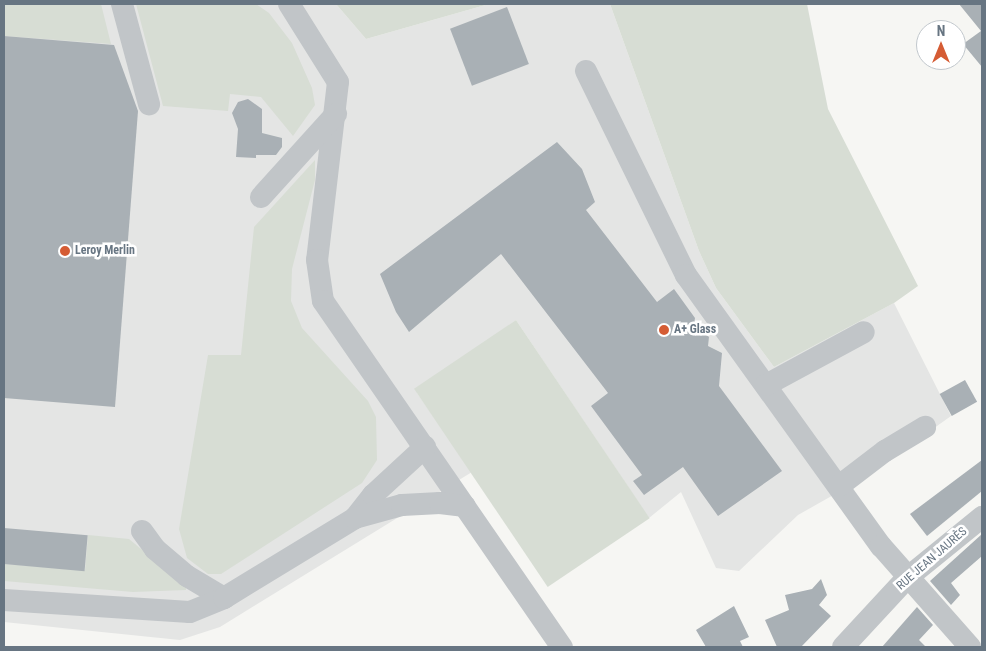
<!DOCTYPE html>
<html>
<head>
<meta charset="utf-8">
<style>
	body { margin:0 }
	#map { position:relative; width:986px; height:651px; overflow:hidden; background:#f6f6f3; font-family:"Roboto Condensed",sans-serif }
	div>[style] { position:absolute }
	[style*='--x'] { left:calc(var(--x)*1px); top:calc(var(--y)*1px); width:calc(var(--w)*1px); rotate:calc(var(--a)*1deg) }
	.built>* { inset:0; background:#e4e5e4 }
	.green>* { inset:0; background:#d7ddd4; transform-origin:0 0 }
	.building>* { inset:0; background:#a9b0b5; transform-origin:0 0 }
	.minor>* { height:22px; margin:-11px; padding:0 11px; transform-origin:11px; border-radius:11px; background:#c1c5c8 }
	.dots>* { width:14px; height:14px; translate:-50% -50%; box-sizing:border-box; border:2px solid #fff; border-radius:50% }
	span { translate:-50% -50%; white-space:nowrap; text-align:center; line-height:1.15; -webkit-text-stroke:5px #fff; paint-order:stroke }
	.poi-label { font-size:12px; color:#677582; font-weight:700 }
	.left { translate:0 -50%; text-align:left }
	.street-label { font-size:12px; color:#677582 }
	.frame { position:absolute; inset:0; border:5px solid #677582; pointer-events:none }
	.north { position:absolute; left:916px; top:20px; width:50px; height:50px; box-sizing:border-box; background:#fff; border:1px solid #c2c8cd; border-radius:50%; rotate:0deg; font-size:14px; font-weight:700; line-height:20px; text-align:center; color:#677582 }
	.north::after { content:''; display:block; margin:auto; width:18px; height:22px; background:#d55c34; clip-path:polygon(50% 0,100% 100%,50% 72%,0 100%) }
</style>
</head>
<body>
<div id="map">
	<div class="built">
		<div style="clip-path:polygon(4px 4px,336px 4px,366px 39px,489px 4px,610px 4px,699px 251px,716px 288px,774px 367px,894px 303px,951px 416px,867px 476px,798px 515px,739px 571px,716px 568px,681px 492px,649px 518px,516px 320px,417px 393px,472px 472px,220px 627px,180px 640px,4px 622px)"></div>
	</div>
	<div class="green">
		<div style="clip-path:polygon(4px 4px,101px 4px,111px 44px,4px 36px)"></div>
		<div style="clip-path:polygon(136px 4px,256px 4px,269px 13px,292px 43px,312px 88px,315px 105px,293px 136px,261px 97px,230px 94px,228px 111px,163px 106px)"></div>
		<div style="clip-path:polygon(336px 4px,489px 4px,366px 39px)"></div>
		<div style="clip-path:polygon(610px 4px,807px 4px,828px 109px,918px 286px,894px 303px,774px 367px,716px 288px,699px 251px)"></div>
		<div style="clip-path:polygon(315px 160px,315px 180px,292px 269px,291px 301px,302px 328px,368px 401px,376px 417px,377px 460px,362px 483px,221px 574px,208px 574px,187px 558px,179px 529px,208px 355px,241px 355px,254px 227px)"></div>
		<div style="left:516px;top:320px;width:239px;height:123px;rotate:56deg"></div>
		<div style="clip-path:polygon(88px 535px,129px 539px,186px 586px,186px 590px,133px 592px,4px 581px,4px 564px,85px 570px)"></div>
	</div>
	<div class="building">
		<div style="clip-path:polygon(959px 4px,982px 4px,982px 67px,963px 44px,981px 31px)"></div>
		<div style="left:507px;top:7px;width:61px;height:61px;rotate:69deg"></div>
		<div style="clip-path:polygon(4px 36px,114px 45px,138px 111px,115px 407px,4px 398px)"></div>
		<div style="clip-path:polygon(248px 99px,262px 109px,262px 133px,282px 138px,282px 147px,276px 155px,256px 155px,256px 158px,236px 157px,238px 129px,232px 113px,238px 102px)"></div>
		<div style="clip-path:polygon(557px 142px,582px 169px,595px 202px,586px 210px,657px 302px,674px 289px,695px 318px,694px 324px,709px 337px,708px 346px,722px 353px,719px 386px,782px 471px,718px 516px,683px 467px,644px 495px,633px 481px,642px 475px,591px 406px,608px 393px,501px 254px,409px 332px,396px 312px,380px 274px)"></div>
		<div style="left:965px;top:380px;width:25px;height:29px;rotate:61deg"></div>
		<div style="clip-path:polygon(982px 460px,982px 491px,927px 536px,910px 514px)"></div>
		<div style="left:4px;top:528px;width:84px;height:36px;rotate:5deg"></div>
		<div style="clip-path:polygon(982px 534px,982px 556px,951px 583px,960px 595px,951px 605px,930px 581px)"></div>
		<div style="clip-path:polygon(821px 579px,827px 595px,819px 605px,831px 616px,801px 647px,777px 647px,765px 620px,789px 610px,785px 595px,812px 589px)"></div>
		<div style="clip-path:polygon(734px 606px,749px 637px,740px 641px,743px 647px,706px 647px,696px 630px)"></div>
		<div style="clip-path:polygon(917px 607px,933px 625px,919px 640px,926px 647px,882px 647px)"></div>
	</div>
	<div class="minor">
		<div style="--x:122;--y:4;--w:104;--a:74.9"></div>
		<div style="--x:289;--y:4;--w:92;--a:57.9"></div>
		<div style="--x:338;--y:82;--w:179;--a:96.7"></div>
		<div style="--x:317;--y:260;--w:41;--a:81.7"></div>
		<div style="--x:323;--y:301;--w:421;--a:55.4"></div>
		<div style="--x:586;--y:71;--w:227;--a:63.9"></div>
		<div style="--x:686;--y:275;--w:334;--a:54.3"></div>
		<div style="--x:881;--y:546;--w:135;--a:48.6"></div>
		<div style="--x:261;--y:197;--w:112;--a:-47.9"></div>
		<div style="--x:766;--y:385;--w:111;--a:-28.4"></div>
		<div style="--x:839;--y:486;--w:58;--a:-37.3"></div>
		<div style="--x:885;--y:451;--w:47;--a:-31"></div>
		<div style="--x:355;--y:518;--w:29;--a:-52"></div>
		<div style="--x:373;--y:495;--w:71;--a:-42.7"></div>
		<div style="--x:142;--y:531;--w:22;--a:54"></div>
		<div style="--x:155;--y:549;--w:42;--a:40.2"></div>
		<div style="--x:187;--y:576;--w:43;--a:30.7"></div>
		<div style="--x:4;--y:600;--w:186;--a:3.7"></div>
		<div style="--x:190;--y:612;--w:37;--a:-22"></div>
		<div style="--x:224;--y:598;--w:153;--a:-31.4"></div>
		<div style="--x:355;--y:518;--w:49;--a:-15.5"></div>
		<div style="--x:402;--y:505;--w:38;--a:-3"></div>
		<div style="--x:440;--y:503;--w:25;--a:7"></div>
		<div style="--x:843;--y:647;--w:94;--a:-47.2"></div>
		<div style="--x:907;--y:578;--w:97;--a:-39.1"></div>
	</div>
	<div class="dots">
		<div style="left:65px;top:251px;background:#d55c34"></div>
		<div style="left:664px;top:330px;background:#d55c34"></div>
	</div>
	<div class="poi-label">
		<span class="left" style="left:75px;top:251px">Leroy Merlin</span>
		<span class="left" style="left:674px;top:330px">A+ Glass</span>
	</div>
	<div class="street-label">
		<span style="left:932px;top:559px;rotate:-41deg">RUE JEAN JAURÈS</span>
	</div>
	<div class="frame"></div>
	<div class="north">N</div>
</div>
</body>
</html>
